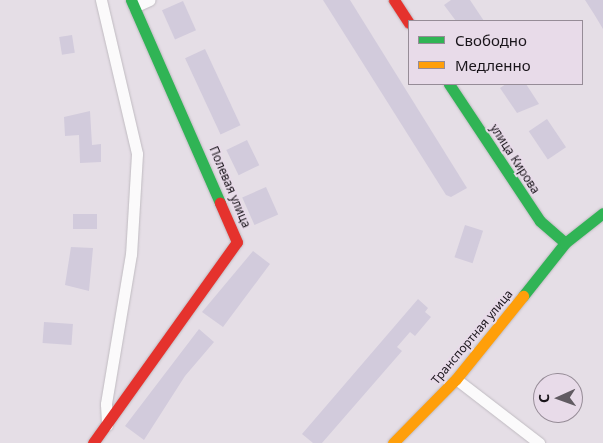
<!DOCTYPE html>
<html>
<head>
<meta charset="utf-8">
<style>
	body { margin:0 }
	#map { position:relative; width:603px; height:443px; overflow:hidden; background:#e5dee6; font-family:"Noto Sans",sans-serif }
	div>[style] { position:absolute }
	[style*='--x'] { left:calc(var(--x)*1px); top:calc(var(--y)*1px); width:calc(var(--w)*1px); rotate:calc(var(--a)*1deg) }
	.building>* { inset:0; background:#d2cbdc; transform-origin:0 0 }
	.roads { filter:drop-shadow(0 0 1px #c0bbc1) drop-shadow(0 0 1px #c0bbc1) }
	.street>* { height:11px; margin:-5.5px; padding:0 5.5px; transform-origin:5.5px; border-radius:5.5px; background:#fbfafb }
	.fast>* { height:11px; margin:-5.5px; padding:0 5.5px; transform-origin:5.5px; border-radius:5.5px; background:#30b455 }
	.slow>* { height:11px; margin:-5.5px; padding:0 5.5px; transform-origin:5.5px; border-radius:5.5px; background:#ff9f0a }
	.jam>* { height:11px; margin:-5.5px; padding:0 5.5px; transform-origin:5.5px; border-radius:5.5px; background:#e5322d }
	span { translate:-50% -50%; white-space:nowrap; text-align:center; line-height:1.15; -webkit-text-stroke:4px #e8dbe9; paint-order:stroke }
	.street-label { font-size:12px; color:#1a151b }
	.legend { position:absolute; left:408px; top:20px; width:175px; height:65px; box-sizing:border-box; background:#e8dbe9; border:1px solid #968c97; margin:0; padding:6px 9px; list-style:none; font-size:15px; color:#1a151b }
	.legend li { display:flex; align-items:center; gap:10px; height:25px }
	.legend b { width:25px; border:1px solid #968c97 }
	.north { position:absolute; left:533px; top:373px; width:50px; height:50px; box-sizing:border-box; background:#e8dbe9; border:1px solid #968c97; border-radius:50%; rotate:268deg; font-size:14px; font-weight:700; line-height:20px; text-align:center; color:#1a151b }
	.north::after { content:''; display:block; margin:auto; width:18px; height:22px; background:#615b62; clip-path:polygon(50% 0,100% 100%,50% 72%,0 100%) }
</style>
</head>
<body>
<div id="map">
	<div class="building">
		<div style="clip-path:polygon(323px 0,350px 0,467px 188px,451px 197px,446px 195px)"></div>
		<div style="clip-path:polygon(451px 0,470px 0,484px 21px,456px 21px,444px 5px)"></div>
		<div style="clip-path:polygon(585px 0,603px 0,603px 29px,594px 14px)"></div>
		<div style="left:183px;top:1px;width:32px;height:23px;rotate:66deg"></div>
		<div style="left:72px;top:35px;width:18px;height:13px;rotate:81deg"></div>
		<div style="left:205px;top:49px;width:84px;height:22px;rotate:65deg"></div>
		<div style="clip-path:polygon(506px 84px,526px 84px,539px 104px,517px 113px,500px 88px)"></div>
		<div style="clip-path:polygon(90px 111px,92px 145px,101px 144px,101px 162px,80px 163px,79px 135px,65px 136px,64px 117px)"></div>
		<div style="left:547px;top:119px;width:34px;height:22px;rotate:56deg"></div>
		<div style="left:247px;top:140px;width:28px;height:23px;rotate:64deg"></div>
		<div style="left:266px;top:187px;width:30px;height:26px;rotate:66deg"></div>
		<div style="left:73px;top:214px;width:24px;height:15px"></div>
		<div style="left:465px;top:225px;width:19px;height:34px;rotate:18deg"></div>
		<div style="clip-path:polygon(71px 247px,93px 248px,89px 291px,65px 285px)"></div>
		<div style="clip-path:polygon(253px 251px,270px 264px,223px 327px,202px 312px)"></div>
		<div style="clip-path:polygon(418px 299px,428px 308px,425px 312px,431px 317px,415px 336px,410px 332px,397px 347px,402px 351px,322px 443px,313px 443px,302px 434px)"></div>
		<div style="left:44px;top:322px;width:29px;height:21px;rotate:4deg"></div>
		<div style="clip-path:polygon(199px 329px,214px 342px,185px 376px,144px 440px,125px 426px)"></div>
	</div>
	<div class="roads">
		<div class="street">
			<div style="--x:101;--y:0;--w:158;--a:76.8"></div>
			<div style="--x:137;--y:154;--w:100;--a:93.4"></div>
			<div style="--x:131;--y:254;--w:152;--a:99.5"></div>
			<div style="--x:106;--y:404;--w:21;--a:87"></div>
			<div style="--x:134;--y:7;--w:17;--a:-24"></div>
			<div style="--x:456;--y:379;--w:105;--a:37.6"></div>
		</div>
		<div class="fast">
			<div style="--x:131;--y:0;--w:222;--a:66.3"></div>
			<div style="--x:449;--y:84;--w:164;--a:56.4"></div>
			<div style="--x:540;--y:221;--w:33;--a:41"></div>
			<div style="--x:523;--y:296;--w:68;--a:-51.6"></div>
			<div style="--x:565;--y:243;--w:48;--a:-38.3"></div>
		</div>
		<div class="slow">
			<div style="--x:393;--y:443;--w:90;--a:-45.5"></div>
			<div style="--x:456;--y:379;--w:107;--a:-51.1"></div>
		</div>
		<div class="jam">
			<div style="--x:394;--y:0;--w:27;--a:57"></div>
			<div style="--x:93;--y:443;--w:247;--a:-54.4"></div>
			<div style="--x:237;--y:242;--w:43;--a:-113.6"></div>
		</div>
	</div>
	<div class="street-label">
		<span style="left:515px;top:159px;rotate:57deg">улица Кирова</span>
		<span style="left:230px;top:187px;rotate:67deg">Полевая улица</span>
		<span style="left:472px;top:337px;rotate:-50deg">Транспортная улица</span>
	</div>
	<ul class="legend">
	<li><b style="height:6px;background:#30b455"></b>Свободно</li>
	<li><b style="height:6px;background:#ff9f0a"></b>Медленно</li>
	</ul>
	<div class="north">С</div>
</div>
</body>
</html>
